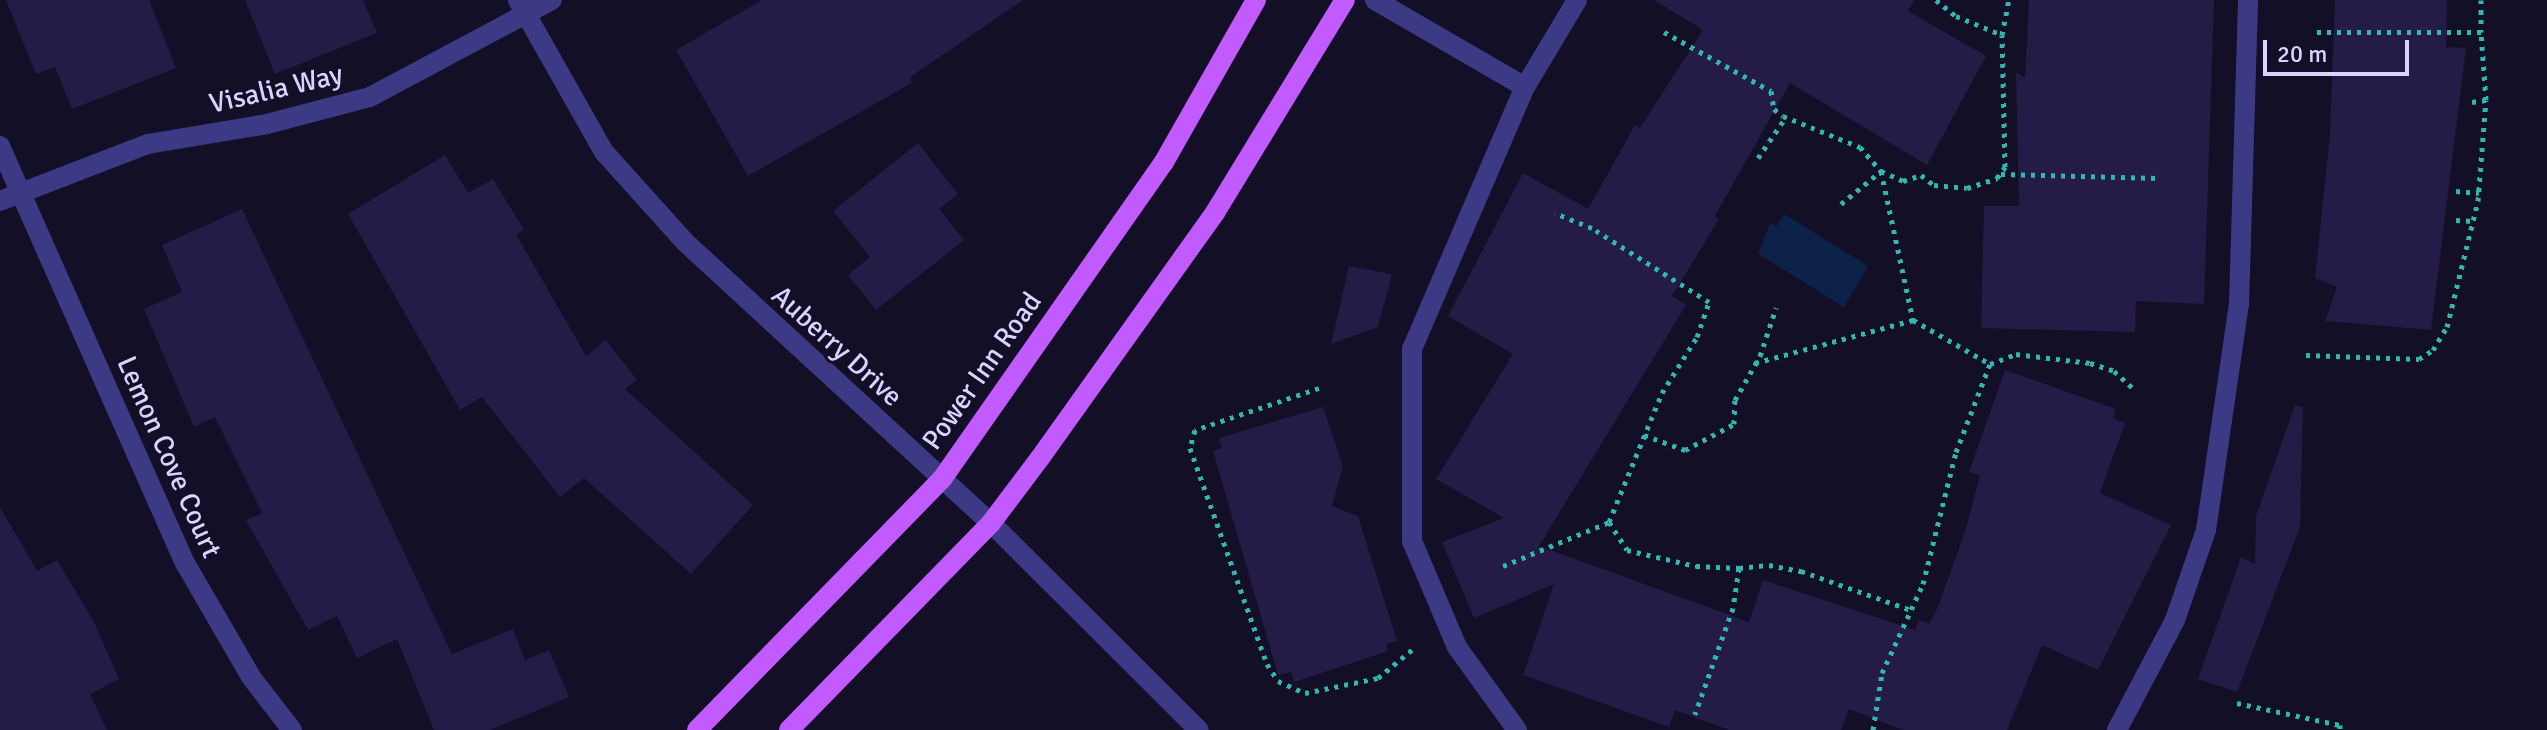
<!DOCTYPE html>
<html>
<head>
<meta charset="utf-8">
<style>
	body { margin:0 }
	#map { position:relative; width:2547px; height:730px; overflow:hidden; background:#130f26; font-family:Signika,sans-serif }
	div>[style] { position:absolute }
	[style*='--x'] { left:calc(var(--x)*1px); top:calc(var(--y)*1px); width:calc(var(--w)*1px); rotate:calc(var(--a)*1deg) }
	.water>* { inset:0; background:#0c2248 }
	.building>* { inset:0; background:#241b47 }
	.path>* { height:5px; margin-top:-2.5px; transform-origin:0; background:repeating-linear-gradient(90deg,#2fb8b0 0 4px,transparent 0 10px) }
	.minor>* { height:20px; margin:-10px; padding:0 10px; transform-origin:10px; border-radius:10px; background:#3d3a85 }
	.major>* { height:20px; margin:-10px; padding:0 10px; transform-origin:10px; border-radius:10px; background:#c25bff }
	span { translate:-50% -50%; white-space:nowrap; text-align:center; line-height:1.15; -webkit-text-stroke:6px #130f26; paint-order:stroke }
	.street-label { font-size:28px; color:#d9d4ff }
	.scale { position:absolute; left:2263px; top:40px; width:146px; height:36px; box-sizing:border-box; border:4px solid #d9d4ff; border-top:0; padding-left:10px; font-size:24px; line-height:28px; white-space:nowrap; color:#d9d4ff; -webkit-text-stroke:6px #130f26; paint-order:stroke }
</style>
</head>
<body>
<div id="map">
	<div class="water">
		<div style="clip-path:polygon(1784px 214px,1868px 266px,1844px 307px,1758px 254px,1770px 223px,1777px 226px)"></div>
	</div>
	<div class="building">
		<div style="clip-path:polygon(6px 0,149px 0,176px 68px,72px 109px,55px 67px,36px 74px)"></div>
		<div style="clip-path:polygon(245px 0,363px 0,377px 33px,275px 74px)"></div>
		<div style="clip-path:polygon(762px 0,1023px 0,910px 77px,912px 83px,748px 176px,676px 50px)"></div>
		<div style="clip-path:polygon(1654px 0,1914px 0,1908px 11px,1986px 56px,1927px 165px,1790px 83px,1715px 216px,1719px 219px,1672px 296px,1686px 305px,1539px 546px,1749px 622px,1763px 580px,1915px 630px,1919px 620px,1929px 624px,1937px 609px,1965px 532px,1980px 475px,1969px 472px,2005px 370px,2116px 409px,2113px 418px,2125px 423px,2100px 493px,2171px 525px,2098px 670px,2042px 645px,2007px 730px,1903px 730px,1849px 709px,1841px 730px,1729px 730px,1675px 710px,1669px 727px,1523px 675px,1554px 584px,1474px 618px,1442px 542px,1504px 518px,1436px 479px,1513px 354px,1448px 316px,1523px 173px,1588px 209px,1635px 125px,1640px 128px,1703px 30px)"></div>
		<div style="clip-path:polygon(2029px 0,2214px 0,2204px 304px,2136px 301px,2135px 332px,1981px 328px,1984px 206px,2019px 206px,2016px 72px,2025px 78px)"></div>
		<div style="clip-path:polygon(2335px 0,2447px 0,2446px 47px,2466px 48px,2431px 330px,2325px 321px,2337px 287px,2315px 278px,2330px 134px)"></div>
		<div style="clip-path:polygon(918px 143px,958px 194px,939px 209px,964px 240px,876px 310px,848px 275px,870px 257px,833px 211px)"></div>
		<div style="clip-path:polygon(445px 155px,468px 193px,493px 179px,524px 230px,516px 234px,586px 356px,606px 340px,637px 380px,625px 389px,753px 505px,691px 574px,584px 478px,560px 497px,482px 397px,460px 410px,348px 214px)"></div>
		<div style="clip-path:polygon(242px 209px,452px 654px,513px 629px,525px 660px,549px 650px,569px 697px,490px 730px,434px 730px,397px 639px,357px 658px,337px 616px,308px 630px,246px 520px,262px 513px,215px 417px,194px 427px,144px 309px,182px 292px,162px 245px)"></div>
		<div style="clip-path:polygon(1349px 266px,1392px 274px,1378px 327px,1331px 344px)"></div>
		<div style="clip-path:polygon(2295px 405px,2303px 407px,2300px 527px,2237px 692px,2198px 679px,2241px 557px,2255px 564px,2256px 516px)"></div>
		<div style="clip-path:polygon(1323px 407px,1343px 466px,1332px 506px,1358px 516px,1397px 641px,1386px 644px,1388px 651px,1294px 682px,1291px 672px,1278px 675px,1213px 451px,1222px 448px,1219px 438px)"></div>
		<div style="clip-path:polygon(0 507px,37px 571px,57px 560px,94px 622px,119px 679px,90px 694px,107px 730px,0 730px)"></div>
	</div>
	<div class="path">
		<div style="--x:1936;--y:0;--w:26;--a:39"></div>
		<div style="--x:1956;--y:16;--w:50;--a:22.4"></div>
		<div style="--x:2002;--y:35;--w:36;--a:-79"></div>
		<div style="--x:2481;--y:0;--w:32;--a:90"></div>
		<div style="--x:1664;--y:32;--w:122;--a:28.9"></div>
		<div style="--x:1771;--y:91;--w:18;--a:81"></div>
		<div style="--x:1774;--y:109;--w:11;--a:38"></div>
		<div style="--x:1783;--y:116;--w:83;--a:21.9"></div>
		<div style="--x:1860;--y:147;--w:32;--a:49"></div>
		<div style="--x:1881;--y:171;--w:24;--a:24"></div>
		<div style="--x:1903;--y:181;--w:19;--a:-18"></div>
		<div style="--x:1921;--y:175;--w:16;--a:38"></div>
		<div style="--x:1934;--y:185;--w:33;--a:5"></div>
		<div style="--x:1967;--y:188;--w:32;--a:-18"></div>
		<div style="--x:1997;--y:178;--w:14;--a:-54"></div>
		<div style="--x:2005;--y:167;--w:132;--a:-91.3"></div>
		<div style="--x:2472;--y:102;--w:14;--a:-8"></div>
		<div style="--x:1758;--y:158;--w:50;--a:-55.7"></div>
		<div style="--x:2001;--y:174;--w:157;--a:1.5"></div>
		<div style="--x:2456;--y:191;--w:23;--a:5"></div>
		<div style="--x:1841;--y:204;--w:52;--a:-39.5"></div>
		<div style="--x:1881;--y:171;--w:152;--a:77.9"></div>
		<div style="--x:2456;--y:220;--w:16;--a:4"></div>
		<div style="--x:2306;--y:355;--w:113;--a:2"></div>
		<div style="--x:2419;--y:359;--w:17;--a:-33"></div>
		<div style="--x:2433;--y:350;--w:27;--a:-59"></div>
		<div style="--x:2447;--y:327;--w:130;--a:-76.2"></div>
		<div style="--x:2478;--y:201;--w:101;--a:-85.5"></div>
		<div style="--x:2486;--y:100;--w:68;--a:-94.2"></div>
		<div style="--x:2481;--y:32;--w:166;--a:180"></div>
		<div style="--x:1755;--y:363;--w:164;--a:-15.2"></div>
		<div style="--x:1913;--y:320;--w:89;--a:29.7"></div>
		<div style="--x:1319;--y:388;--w:131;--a:161.3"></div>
		<div style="--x:1195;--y:430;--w:19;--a:106"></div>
		<div style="--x:1190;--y:448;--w:229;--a:70.4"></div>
		<div style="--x:1267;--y:664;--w:20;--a:57"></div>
		<div style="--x:1278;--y:681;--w:30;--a:24"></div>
		<div style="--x:1305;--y:693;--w:75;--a:-11.6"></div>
		<div style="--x:1378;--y:678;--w:47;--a:-39.8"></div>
		<div style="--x:1644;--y:435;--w:44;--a:20.1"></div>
		<div style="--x:1685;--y:450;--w:55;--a:-28"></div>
		<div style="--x:1734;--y:424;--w:24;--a:-88"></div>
		<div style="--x:1735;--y:400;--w:51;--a:-60.4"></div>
		<div style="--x:1760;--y:356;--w:51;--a:-71.6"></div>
		<div style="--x:1609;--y:522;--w:33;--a:57"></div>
		<div style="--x:1627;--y:550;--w:71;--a:13.1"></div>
		<div style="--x:1696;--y:566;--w:43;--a:2.7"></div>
		<div style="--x:1739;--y:568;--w:40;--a:98.5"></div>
		<div style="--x:1733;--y:608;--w:113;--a:109.7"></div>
		<div style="--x:1503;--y:566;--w:115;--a:-22.5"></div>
		<div style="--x:1609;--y:522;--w:139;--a:-67.7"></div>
		<div style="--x:1662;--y:393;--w:66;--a:-58"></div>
		<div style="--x:1697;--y:337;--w:37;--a:-71"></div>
		<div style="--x:1709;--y:302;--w:138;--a:-147.7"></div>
		<div style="--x:1592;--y:228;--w:40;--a:-158"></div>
		<div style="--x:1739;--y:568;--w:30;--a:-6"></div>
		<div style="--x:1769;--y:565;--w:33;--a:11"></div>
		<div style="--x:1801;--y:571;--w:117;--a:19.5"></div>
		<div style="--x:2237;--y:703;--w:105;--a:12.1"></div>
		<div style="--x:2340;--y:725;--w:5;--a:90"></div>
		<div style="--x:1873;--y:730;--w:58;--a:-81"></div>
		<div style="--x:1882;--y:673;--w:98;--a:-65.3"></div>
		<div style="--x:1923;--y:584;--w:136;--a:-76"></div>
		<div style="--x:1956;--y:452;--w:94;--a:-68.9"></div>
		<div style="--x:1990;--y:364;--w:28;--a:-21"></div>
		<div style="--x:2016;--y:354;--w:75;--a:6.9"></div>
		<div style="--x:2090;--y:363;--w:25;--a:18"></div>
		<div style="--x:2114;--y:371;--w:27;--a:42"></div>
	</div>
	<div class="minor">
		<div style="--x:518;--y:0;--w:175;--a:60.5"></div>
		<div style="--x:604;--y:152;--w:121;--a:48"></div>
		<div style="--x:685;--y:242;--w:415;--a:42.6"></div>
		<div style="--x:991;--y:523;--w:293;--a:44.9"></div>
		<div style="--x:1375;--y:0;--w:173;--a:30.1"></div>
		<div style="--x:0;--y:146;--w:456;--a:66.1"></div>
		<div style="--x:185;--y:563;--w:132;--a:59.9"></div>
		<div style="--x:251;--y:677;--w:67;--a:52.3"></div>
		<div style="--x:0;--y:201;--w:159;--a:-21.1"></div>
		<div style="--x:148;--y:144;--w:121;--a:-9.5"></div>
		<div style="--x:267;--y:124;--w:106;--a:-14.7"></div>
		<div style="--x:370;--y:97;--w:206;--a:-28.1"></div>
		<div style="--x:1517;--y:730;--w:102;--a:-125.9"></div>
		<div style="--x:1457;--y:647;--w:115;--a:-113"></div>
		<div style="--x:1412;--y:541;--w:192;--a:-90"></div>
		<div style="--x:1412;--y:349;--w:285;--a:-66.7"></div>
		<div style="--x:1525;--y:87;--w:101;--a:-59.1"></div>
		<div style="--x:2117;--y:730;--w:124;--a:-62.2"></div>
		<div style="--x:2175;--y:620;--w:95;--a:-71"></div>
		<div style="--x:2206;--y:530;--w:227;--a:-81.7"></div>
		<div style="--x:2239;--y:305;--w:305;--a:-88.3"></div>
	</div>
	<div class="major">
		<div style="--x:697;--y:730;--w:351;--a:-45.7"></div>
		<div style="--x:942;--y:479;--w:387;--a:-55"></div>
		<div style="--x:1164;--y:162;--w:186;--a:-60.4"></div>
		<div style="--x:789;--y:730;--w:289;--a:-45.7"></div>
		<div style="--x:991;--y:523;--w:81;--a:-53"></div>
		<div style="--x:1040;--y:458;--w:303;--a:-54.5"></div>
		<div style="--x:1216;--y:211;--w:247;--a:-58.6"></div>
	</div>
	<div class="street-label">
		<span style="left:276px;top:89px;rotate:-13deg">Visalia Way</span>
		<span style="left:837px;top:346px;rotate:42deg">Auberry Drive</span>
		<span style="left:982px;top:371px;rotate:-55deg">Power Inn Road</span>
		<span style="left:169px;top:457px;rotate:66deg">Lemon Cove Court</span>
	</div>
	<div class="scale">20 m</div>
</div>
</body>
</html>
